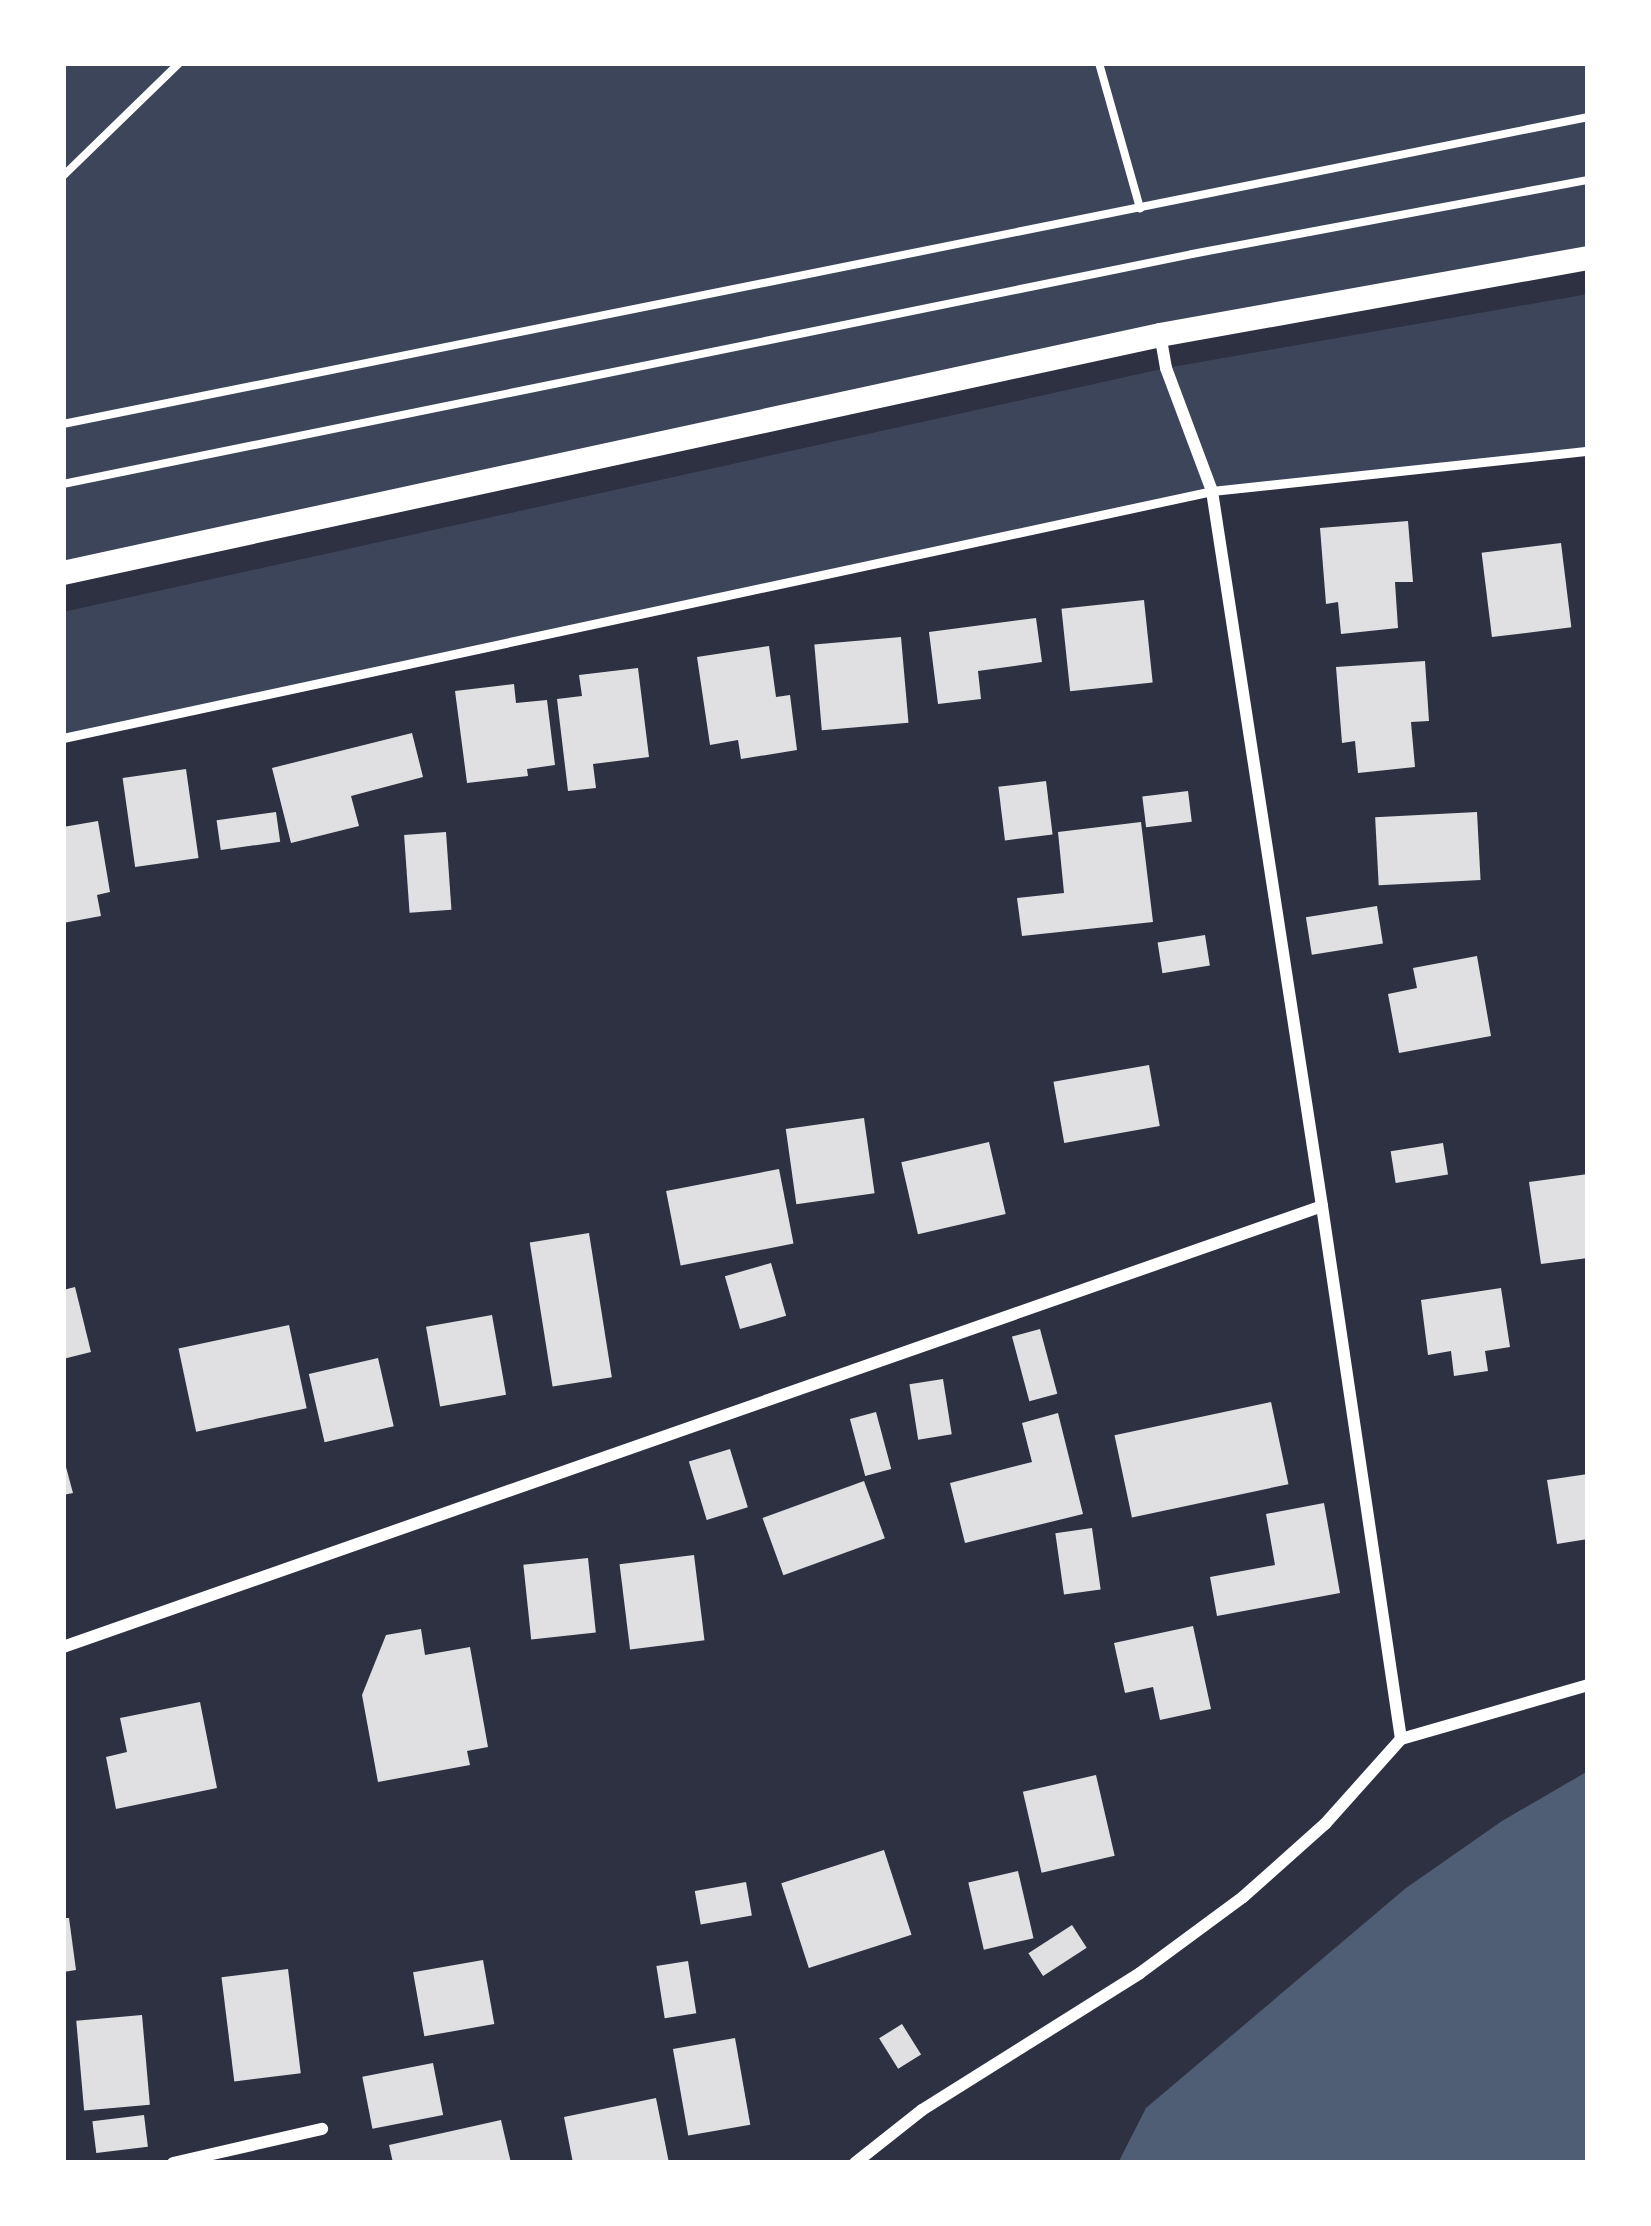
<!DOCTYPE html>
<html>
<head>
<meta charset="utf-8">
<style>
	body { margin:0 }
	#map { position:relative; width:1651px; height:2226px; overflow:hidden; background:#2d3142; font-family:Commissioner,sans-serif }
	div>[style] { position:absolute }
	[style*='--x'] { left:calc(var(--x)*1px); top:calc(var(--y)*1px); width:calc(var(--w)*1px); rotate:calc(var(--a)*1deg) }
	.green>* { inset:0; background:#3c4559 }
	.water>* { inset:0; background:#4f5d75 }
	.building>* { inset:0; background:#e0e0e3; transform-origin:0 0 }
	.path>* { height:8px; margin:-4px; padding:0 4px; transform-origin:4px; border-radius:4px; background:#fff }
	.service>* { height:9px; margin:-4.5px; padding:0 4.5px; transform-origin:4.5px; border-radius:4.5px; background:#fff }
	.minor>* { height:12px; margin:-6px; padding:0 6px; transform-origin:6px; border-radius:6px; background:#fff }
	.secondary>* { height:24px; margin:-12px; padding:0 12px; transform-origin:12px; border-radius:12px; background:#fff }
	span { translate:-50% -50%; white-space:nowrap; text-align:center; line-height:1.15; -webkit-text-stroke:12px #fff; paint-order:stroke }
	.frame { position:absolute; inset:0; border:66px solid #fff; pointer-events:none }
</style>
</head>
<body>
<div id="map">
	<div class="green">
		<div style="clip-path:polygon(63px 63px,1588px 63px,1588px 258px,63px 574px)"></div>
		<div style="clip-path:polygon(1588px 294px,1588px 449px,1212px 491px,63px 738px,63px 612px,1166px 368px)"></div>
	</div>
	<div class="water">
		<div style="clip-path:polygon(1588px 1771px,1588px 2163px,1118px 2163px,1146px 2108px,1406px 1888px,1502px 1821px)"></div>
	</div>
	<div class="building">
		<div style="clip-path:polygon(1408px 521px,1413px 582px,1395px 582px,1398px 628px,1341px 634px,1338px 602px,1326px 604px,1320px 528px)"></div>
		<div style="left:1561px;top:543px;width:85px;height:80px;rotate:83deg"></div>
		<div style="left:1144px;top:600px;width:83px;height:83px;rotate:84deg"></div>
		<div style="clip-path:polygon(1036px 618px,1042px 662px,978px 671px,981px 699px,938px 704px,929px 632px)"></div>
		<div style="left:901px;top:637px;width:86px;height:87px;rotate:85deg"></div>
		<div style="clip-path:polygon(769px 646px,776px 697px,790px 695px,797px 750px,741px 759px,738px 740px,710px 745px,697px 657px)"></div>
		<div style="clip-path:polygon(1425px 661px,1429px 721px,1411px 722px,1415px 767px,1358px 773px,1355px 741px,1342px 743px,1336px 667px)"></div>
		<div style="clip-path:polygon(638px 668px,649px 757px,593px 764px,596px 788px,568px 791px,557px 699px,582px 696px,579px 675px)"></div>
		<div style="clip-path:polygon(514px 684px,516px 703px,547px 700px,555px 765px,527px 769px,528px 776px,467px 783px,455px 691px)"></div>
		<div style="clip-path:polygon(412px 733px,423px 777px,351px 796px,359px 826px,291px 843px,272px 768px)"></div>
		<div style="left:186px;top:769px;width:90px;height:64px;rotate:82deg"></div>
		<div style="left:1046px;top:781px;width:54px;height:48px;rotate:83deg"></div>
		<div style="left:1188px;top:791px;width:31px;height:46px;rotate:83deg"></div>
		<div style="left:276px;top:812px;width:30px;height:60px;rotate:82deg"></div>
		<div style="left:1477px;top:812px;width:68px;height:102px;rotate:87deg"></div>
		<div style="clip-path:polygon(98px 821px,110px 892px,97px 895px,101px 916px,63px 923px,63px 827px)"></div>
		<div style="clip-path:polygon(1141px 822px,1153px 922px,1022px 936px,1017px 898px,1064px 893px,1058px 832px)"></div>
		<div style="left:446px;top:832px;width:78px;height:42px;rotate:86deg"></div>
		<div style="left:1377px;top:906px;width:38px;height:72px;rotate:81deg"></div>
		<div style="left:1205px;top:935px;width:31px;height:48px;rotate:81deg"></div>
		<div style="clip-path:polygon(1477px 956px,1491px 1036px,1399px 1053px,1388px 994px,1417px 988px,1413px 968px)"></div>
		<div style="left:1149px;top:1065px;width:62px;height:97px;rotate:80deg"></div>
		<div style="left:864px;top:1118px;width:76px;height:79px;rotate:82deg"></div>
		<div style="left:989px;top:1142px;width:74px;height:90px;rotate:77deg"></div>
		<div style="left:1443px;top:1143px;width:32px;height:53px;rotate:81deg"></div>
		<div style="left:779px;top:1169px;width:76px;height:115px;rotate:79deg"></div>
		<div style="clip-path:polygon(1588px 1174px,1588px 1258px,1541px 1264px,1529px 1182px)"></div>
		<div style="left:589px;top:1233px;width:146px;height:60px;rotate:81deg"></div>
		<div style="left:771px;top:1263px;width:55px;height:48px;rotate:74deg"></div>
		<div style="clip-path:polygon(75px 1287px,91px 1352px,63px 1359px,63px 1290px)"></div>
		<div style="clip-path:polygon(1501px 1288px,1510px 1347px,1485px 1351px,1488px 1371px,1454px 1376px,1451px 1351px,1428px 1355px,1421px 1300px)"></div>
		<div style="left:492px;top:1315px;width:81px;height:67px;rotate:80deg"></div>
		<div style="left:289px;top:1325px;width:85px;height:113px;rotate:78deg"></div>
		<div style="left:1040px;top:1329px;width:67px;height:29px;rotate:75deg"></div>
		<div style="left:378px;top:1358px;width:70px;height:71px;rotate:77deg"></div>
		<div style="left:943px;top:1379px;width:56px;height:34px;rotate:81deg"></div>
		<div style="left:1271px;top:1402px;width:84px;height:160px;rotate:78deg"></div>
		<div style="left:876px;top:1412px;width:59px;height:27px;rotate:75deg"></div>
		<div style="clip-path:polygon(1058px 1413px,1083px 1514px,965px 1543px,950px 1483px,1032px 1462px,1022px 1423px)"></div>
		<div style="left:730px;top:1449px;width:61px;height:43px;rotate:73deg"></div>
		<div style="clip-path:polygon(63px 1456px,73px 1493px,63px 1495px)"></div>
		<div style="clip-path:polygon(1588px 1474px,1588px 1539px,1557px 1544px,1547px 1480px)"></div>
		<div style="left:864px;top:1481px;width:61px;height:108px;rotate:70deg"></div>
		<div style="clip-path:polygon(1324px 1503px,1340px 1593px,1217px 1616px,1210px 1577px,1275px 1565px,1266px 1514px)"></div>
		<div style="left:1092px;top:1528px;width:62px;height:37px;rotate:82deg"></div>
		<div style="left:694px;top:1555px;width:86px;height:75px;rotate:83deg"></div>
		<div style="left:588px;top:1558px;width:75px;height:65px;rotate:84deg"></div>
		<div style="clip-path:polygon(1193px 1626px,1211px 1709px,1160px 1720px,1153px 1687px,1125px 1693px,1114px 1643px)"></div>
		<div style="clip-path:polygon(421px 1629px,425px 1655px,470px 1647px,488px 1747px,467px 1751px,470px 1765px,378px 1782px,362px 1695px,386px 1635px)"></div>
		<div style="clip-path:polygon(200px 1702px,217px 1788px,116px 1809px,106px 1757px,127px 1752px,120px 1718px)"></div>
		<div style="left:1096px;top:1775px;width:83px;height:75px;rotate:77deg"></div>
		<div style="left:884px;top:1850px;width:89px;height:108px;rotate:72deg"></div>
		<div style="left:1018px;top:1871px;width:69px;height:51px;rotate:77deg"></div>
		<div style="left:746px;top:1882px;width:34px;height:52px;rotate:80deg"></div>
		<div style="clip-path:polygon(63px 1918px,69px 1918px,76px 1970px,63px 1972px)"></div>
		<div style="left:1072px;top:1925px;width:27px;height:52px;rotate:57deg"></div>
		<div style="left:483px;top:1960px;width:65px;height:71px;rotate:80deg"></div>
		<div style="left:688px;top:1961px;width:53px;height:32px;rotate:81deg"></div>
		<div style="left:288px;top:1969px;width:105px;height:67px;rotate:83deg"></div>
		<div style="left:142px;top:2015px;width:90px;height:66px;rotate:85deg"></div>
		<div style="left:902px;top:2024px;width:36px;height:27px;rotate:58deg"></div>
		<div style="left:735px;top:2038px;width:88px;height:63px;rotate:80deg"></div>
		<div style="left:433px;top:2063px;width:53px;height:72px;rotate:79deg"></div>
		<div style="clip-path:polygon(656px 2098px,669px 2163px,573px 2163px,564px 2117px)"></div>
		<div style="left:144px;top:2115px;width:32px;height:52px;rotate:83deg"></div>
		<div style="clip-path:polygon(501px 2120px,511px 2163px,393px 2163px,389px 2145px)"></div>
	</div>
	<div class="path">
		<div style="--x:1099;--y:63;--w:151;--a:74.2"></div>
		<div style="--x:63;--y:176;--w:162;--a:-44.2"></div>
		<div style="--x:63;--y:424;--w:1556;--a:-11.38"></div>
		<div style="--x:63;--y:484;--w:1152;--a:-11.51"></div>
		<div style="--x:1192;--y:254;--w:403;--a:-10.6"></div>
	</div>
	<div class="service">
		<div style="--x:63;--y:738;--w:1175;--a:-12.13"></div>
		<div style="--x:1212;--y:491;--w:378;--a:-6.1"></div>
	</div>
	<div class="minor">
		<div style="--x:63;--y:1647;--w:1334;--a:-19.3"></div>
		<div style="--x:1322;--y:1206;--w:723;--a:-98.75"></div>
		<div style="--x:1212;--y:491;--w:131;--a:-110.5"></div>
		<div style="--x:1166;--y:368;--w:34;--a:-100"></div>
		<div style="--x:1401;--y:1739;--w:195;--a:-16.1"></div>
		<div style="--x:173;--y:2163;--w:153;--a:-12.9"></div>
		<div style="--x:855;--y:2163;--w:85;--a:-38.3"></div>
		<div style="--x:922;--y:2110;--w:257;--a:-32.1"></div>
		<div style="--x:1140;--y:1973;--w:128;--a:-36.4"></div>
		<div style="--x:1243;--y:1897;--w:110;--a:-41.7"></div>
		<div style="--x:1325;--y:1824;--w:114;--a:-48.2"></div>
		<div style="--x:1401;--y:1739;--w:539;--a:-98.43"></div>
	</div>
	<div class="secondary">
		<div style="--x:63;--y:573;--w:1123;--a:-12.24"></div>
		<div style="--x:1160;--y:335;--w:435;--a:-10.2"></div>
	</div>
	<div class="frame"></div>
</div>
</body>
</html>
